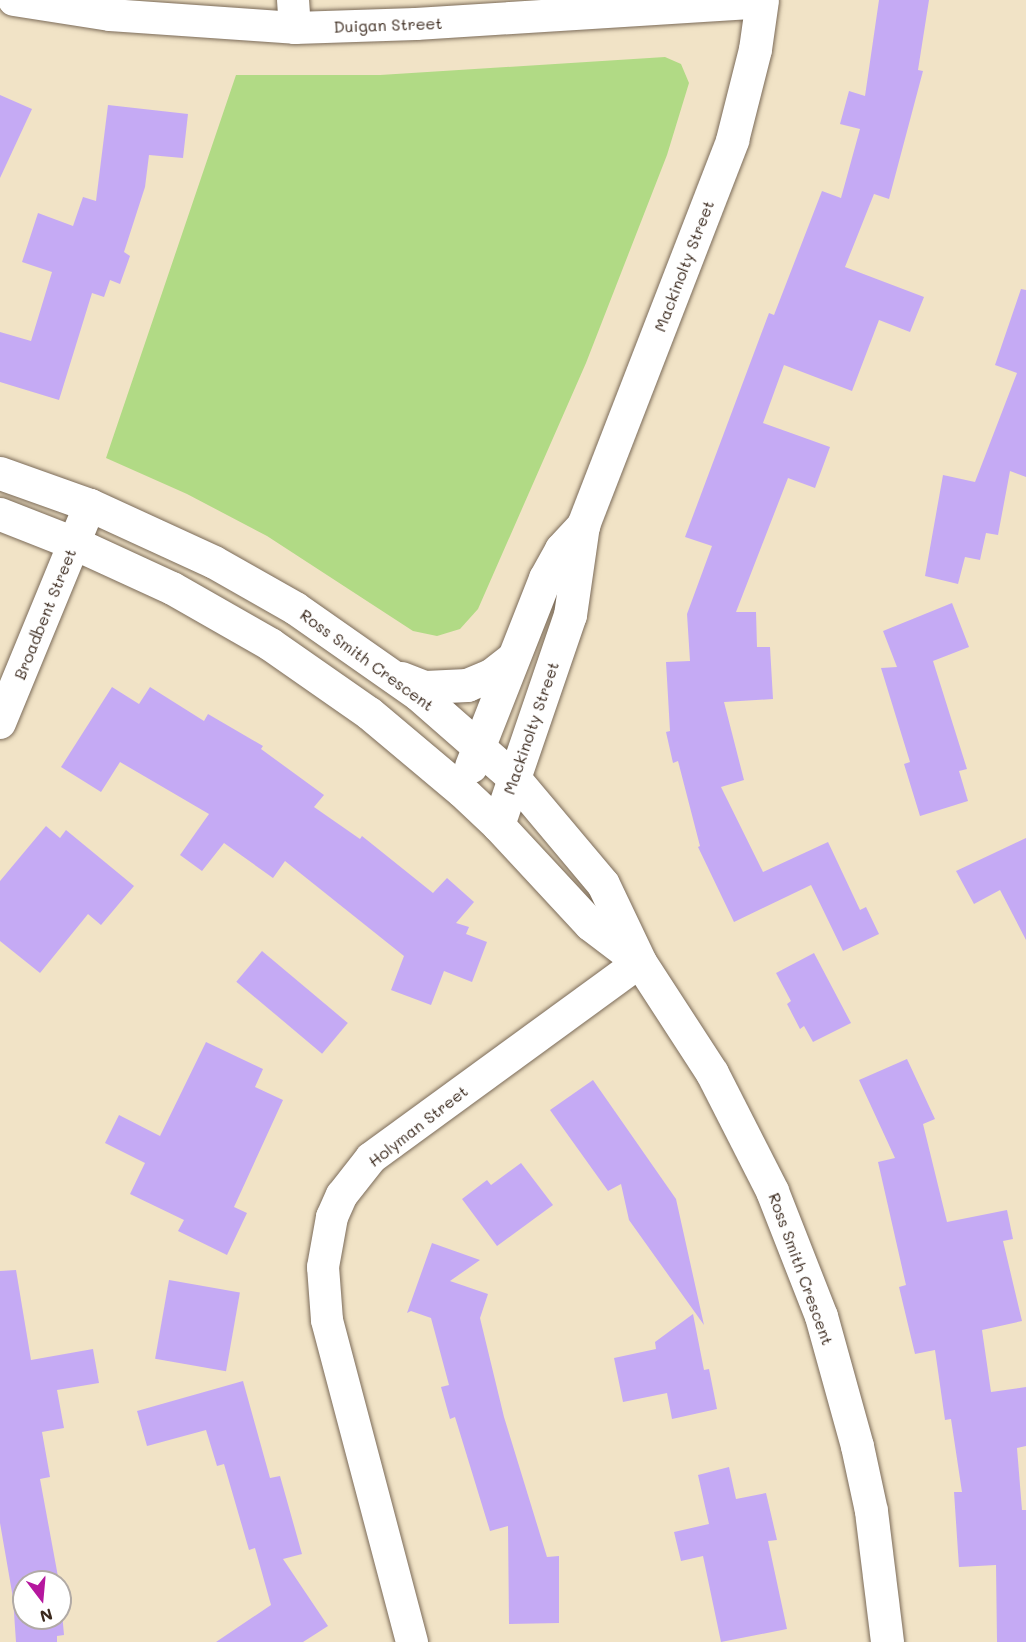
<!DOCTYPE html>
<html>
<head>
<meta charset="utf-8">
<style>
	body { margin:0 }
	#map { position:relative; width:1026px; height:1642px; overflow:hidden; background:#f1e3c6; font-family:Mali,sans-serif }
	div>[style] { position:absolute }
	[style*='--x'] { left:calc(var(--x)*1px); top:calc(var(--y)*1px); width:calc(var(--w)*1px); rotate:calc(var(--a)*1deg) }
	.green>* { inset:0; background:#b1da85 }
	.building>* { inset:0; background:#c5aaf4; transform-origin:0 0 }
	.roads { filter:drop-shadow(0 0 2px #7b6b59) drop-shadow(0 0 2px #7b6b59) }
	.minor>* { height:32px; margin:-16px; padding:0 16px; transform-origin:16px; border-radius:16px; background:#fff }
	.tertiary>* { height:33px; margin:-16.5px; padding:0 16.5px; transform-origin:16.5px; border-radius:16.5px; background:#fff }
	span { translate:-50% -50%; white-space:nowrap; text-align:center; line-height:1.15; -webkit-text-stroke:6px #fff; paint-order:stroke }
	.street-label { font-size:16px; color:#3b2a1e }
	.north { position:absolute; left:12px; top:1570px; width:60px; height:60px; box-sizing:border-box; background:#fff; border:2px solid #b1aaa5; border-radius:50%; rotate:164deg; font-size:16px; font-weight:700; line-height:24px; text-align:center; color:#3b2a1e }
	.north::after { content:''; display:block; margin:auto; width:21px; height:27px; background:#b5179e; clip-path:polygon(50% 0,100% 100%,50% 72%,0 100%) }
</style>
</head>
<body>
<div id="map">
	<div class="green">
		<div style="clip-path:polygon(665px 57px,681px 64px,689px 83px,667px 155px,586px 363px,478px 609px,460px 629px,437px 636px,413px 631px,267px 536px,187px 494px,106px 458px,236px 75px,380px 75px)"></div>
	</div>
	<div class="building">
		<div style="clip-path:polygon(879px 0,929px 0,918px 70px,923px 71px,889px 199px,874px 194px,845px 267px,924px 297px,910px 332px,879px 320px,852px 391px,784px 365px,763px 423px,830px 447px,815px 488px,788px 478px,736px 612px,756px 612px,757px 647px,770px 647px,773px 699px,724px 702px,744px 780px,721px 787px,763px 872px,828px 842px,860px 910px,866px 907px,879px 934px,843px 951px,811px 885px,734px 922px,698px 847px,700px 846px,678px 761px,673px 763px,666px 732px,670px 731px,666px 662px,690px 661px,687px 614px,712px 546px,685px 537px,769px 313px,774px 315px,822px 191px,841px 198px,860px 129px,840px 124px,849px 91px,865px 96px)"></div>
		<div style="clip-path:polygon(0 95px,32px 109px,0 178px)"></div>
		<div style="clip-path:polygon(108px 105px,188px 114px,183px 158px,149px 155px,145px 187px,124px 252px,130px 256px,120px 284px,110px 280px,104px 297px,92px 293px,59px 400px,0 382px,0 332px,31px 341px,52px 272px,22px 262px,38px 213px,73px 226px,83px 197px,96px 201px)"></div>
		<div style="clip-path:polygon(1021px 289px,1026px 290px,1026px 477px,1010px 471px,998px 535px,986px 533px,980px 560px,965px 557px,958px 584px,925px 576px,943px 475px,975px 482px,1017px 373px,995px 365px)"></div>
		<div style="clip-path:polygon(952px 603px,969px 647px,933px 661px,967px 769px,959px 771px,968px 801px,920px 816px,904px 764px,910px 762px,881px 668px,897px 667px,883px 631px)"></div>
		<div style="clip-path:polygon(112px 687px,139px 704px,150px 687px,204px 721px,208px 714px,263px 746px,261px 749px,324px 795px,314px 807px,360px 839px,362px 836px,433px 893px,447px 878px,474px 902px,456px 923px,469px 927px,466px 934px,487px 942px,472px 982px,444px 971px,431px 1005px,391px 990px,404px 956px,285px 861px,273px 878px,224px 843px,202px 871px,180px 855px,209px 814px,120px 762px,101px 792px,61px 767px)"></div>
		<div style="clip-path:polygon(46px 826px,60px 838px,66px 830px,134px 886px,101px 925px,88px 914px,40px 973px,0 941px,0 881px)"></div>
		<div style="clip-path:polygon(1026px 838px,1026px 940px,1000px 890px,974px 904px,956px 871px)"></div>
		<div style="left:262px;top:951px;width:112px;height:40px;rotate:40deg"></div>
		<div style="clip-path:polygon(814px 953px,851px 1023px,813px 1042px,804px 1026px,800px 1029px,787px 1004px,791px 1001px,776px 973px)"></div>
		<div style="clip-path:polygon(206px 1042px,263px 1069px,255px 1087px,283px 1100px,234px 1207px,247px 1213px,227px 1255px,178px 1231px,184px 1220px,130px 1194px,145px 1163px,105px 1143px,119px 1115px,160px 1136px)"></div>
		<div style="clip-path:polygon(907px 1059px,935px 1119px,923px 1124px,947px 1222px,1007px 1210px,1013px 1239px,1003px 1241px,1022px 1321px,982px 1330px,991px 1392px,1026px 1387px,1026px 1446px,1017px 1448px,1022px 1510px,1026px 1510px,1026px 1642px,997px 1642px,996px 1565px,959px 1567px,954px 1492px,962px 1492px,951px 1419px,945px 1420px,935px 1350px,915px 1354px,899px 1287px,906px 1285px,878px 1162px,895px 1158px,859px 1080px)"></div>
		<div style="clip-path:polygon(593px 1080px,676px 1199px,704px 1325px,629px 1220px,621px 1184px,608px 1191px,550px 1110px)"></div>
		<div style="clip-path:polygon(521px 1163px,553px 1205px,497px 1246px,462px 1199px,487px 1180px,491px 1185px)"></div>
		<div style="clip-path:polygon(432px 1243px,480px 1260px,450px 1281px,488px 1294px,480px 1318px,504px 1417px,547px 1557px,559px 1556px,559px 1623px,509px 1624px,508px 1526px,490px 1531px,455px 1417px,450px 1419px,441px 1387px,449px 1385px,431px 1318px,411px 1311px,407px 1313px)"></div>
		<div style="clip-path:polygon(16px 1270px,31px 1360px,93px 1349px,99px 1383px,57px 1390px,64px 1428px,42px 1432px,50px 1477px,40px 1479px,59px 1582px,24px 1582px,24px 1618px,60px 1618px,60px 1590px,64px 1635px,57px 1636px,57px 1642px,16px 1642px,13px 1598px,0 1523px,0 1271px)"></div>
		<div style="left:169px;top:1280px;width:72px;height:80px;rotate:10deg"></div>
		<div style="clip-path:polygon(693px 1314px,704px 1370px,709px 1369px,717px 1409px,672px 1419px,667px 1393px,623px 1402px,614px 1358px,656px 1349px,655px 1342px)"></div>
		<div style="clip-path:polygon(243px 1381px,270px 1478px,280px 1476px,302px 1554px,283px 1559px,328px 1626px,303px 1642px,216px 1642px,271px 1605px,255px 1548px,249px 1550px,224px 1464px,217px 1466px,206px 1430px,147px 1446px,137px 1411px)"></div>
		<div style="clip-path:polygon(729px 1467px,736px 1499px,766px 1493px,777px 1540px,768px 1541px,787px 1629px,721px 1642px,703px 1556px,681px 1561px,674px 1532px,709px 1524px,698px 1475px)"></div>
	</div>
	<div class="roads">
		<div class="minor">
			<div style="--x:14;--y:0;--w:97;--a:8.9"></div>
			<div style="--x:110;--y:15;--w:185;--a:4"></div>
			<div style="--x:295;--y:28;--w:121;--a:-1.9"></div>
			<div style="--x:416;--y:24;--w:347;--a:-3.6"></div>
			<div style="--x:293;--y:0;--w:28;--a:86"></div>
			<div style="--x:0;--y:723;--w:236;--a:-67.6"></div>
			<div style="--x:412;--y:1642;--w:333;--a:-104.8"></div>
			<div style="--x:327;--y:1320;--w:53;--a:-94.3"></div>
			<div style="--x:323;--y:1267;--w:51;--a:-79.8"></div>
			<div style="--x:332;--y:1217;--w:24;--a:-66"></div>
			<div style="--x:342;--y:1195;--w:47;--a:-51.9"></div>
			<div style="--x:371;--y:1158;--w:333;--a:-36.1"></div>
		</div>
		<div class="tertiary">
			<div style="--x:0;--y:473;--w:96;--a:19.6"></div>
			<div style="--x:90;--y:505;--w:136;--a:24.7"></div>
			<div style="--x:214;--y:562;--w:93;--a:29.6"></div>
			<div style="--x:295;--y:608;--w:150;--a:35"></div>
			<div style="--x:418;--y:694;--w:128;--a:41.2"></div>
			<div style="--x:514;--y:778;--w:138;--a:50"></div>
			<div style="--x:603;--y:884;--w:86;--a:64.6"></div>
			<div style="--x:640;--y:962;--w:132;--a:57"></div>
			<div style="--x:712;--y:1073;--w:132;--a:63"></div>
			<div style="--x:772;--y:1191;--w:134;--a:68.6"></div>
			<div style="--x:821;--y:1316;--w:135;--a:74.5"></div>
			<div style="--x:857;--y:1446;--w:66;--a:77.8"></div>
			<div style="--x:871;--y:1511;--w:132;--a:83"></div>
			<div style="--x:0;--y:514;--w:79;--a:21.4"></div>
			<div style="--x:74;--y:543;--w:108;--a:24.7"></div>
			<div style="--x:172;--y:588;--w:113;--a:29.7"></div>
			<div style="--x:270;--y:644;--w:121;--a:34.9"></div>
			<div style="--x:369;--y:713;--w:121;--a:40"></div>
			<div style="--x:462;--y:791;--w:50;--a:43.4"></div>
			<div style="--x:498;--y:825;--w:135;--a:47.1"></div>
			<div style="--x:590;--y:924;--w:58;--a:37.3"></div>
			<div style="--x:401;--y:678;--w:26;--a:21"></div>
			<div style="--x:425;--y:687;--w:42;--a:-2.7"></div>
			<div style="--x:467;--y:685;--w:26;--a:-23"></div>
			<div style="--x:491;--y:675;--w:28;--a:-38"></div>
			<div style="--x:471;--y:766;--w:202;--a:-68.5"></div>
			<div style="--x:545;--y:578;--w:33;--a:-61"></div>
			<div style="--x:561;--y:549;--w:33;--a:-47"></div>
			<div style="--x:498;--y:825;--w:222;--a:-71.1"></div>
			<div style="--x:570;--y:615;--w:91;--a:-81.8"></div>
			<div style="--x:583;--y:525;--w:413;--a:-68.8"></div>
			<div style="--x:732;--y:140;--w:94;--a:-75.8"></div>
			<div style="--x:755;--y:49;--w:49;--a:-81.9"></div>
		</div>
	</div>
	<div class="street-label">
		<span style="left:388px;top:25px;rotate:-2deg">Duigan Street</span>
		<span style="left:684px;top:266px;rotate:-69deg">Mackinolty Street</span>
		<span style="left:45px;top:614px;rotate:-68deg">Broadbent Street</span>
		<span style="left:367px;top:660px;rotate:36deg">Ross Smith Crescent</span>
		<span style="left:531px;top:728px;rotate:-71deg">Mackinolty Street</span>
		<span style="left:418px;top:1126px;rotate:-38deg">Holyman Street</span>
		<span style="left:801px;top:1269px;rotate:70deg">Ross Smith Crescent</span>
	</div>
	<div class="north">N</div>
</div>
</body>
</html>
